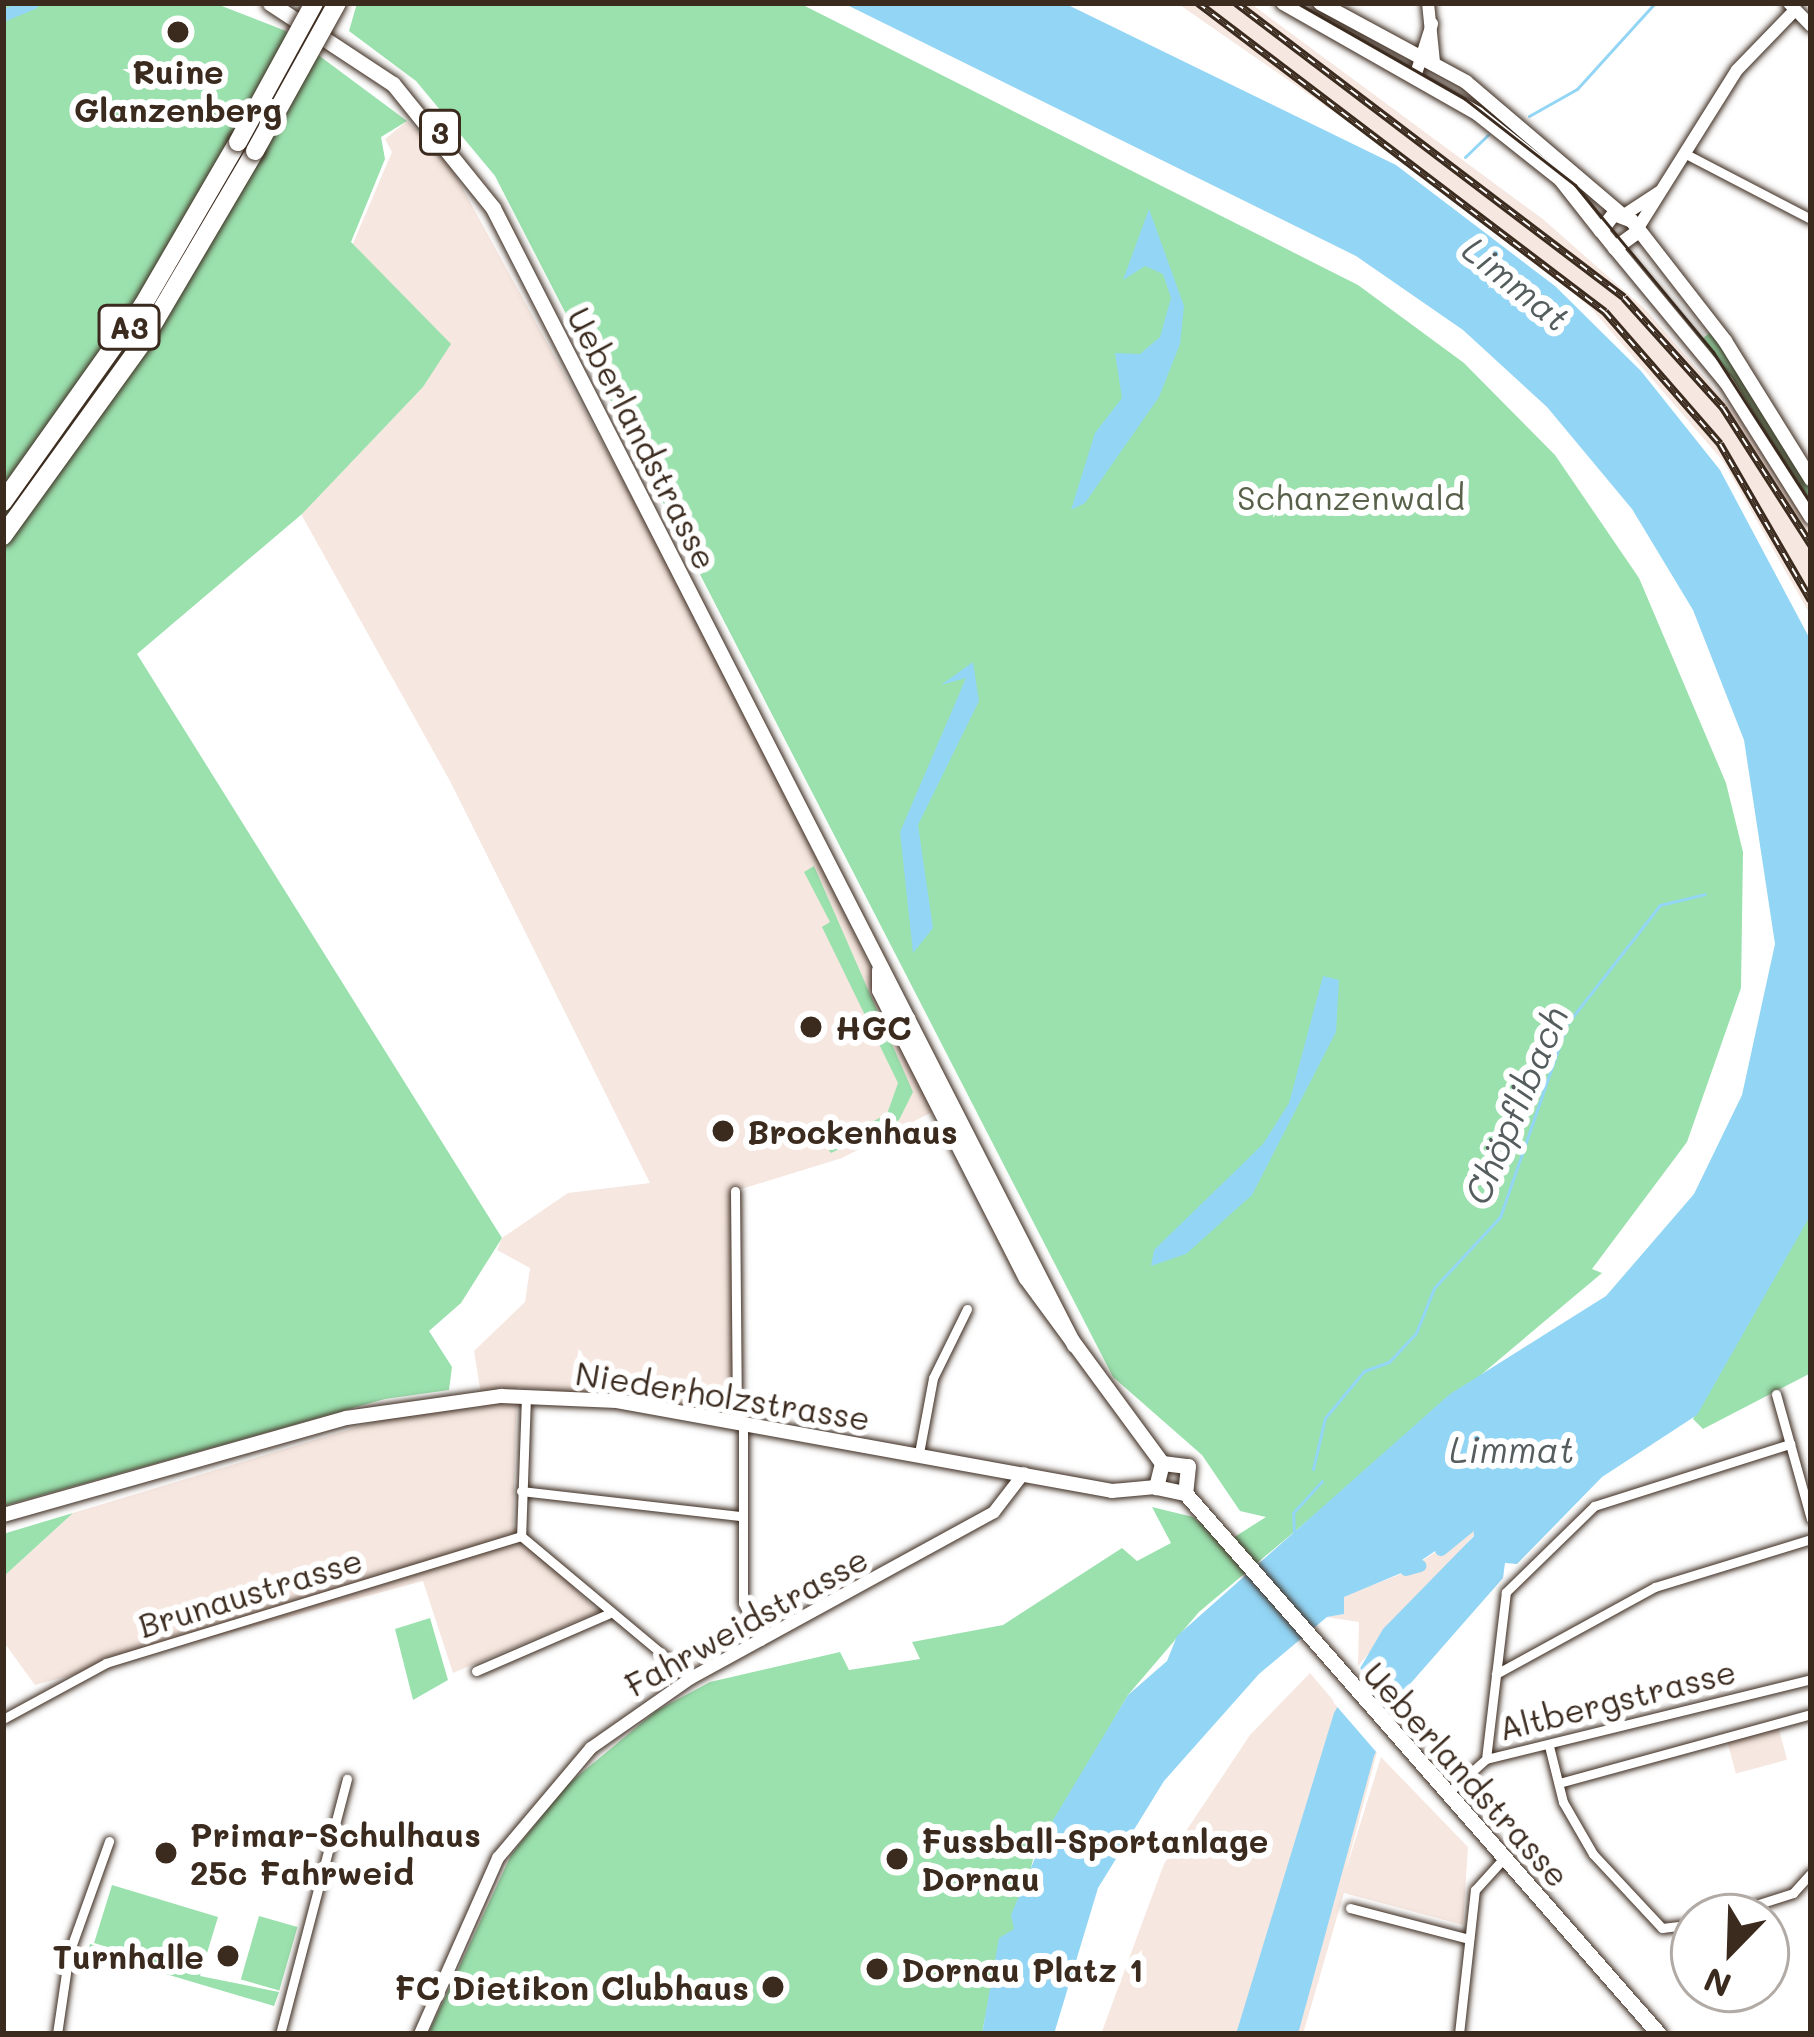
<!DOCTYPE html>
<html>
<head>
<meta charset="utf-8">
<style>
	body { margin:0 }
	#map { position:relative; width:1814px; height:2037px; overflow:hidden; background:#fff; font-family:Mali,sans-serif }
	div>[style] { position:absolute }
	[style*='--x'] { left:calc(var(--x)*1px); top:calc(var(--y)*1px); width:calc(var(--w)*1px); rotate:calc(var(--a)*1deg) }
	.built>* { inset:0; background:#f6e7e0; transform-origin:0 0 }
	.green>* { inset:0; background:#9be1ae; transform-origin:0 0 }
	.water>* { inset:0; background:#93d5f5 }
	.pier>* { inset:0; background:#fff }
	.stream>* { height:3px; margin:-1.5px; padding:0 1.5px; transform-origin:1.5px; border-radius:1.5px; background:#93d5f5 }
	.canal>* { height:12px; margin:-6px; padding:0 6px; transform-origin:6px; border-radius:6px; background:#93d5f5 }
	.roads { filter:drop-shadow(0 0 3px #3b2a1e) drop-shadow(0 0 3px #3b2a1e) }
	.minor>* { height:9px; margin:-4.5px; padding:0 4.5px; transform-origin:4.5px; border-radius:4.5px; background:#fff }
	.tertiary>* { height:12px; margin:-6px; padding:0 6px; transform-origin:6px; border-radius:6px; background:#fff }
	.secondary>* { height:14px; margin:-7px; padding:0 7px; transform-origin:7px; border-radius:7px; background:#fff }
	.primary>* { height:15px; margin:-7.5px; padding:0 7.5px; transform-origin:7.5px; border-radius:7.5px; background:#fff }
	.motorway>* { height:18px; margin:-9px; padding:0 9px; transform-origin:9px; border-radius:9px; background:#fff }
	.tram>* { height:3px; margin:-1.5px; padding:0 1.5px; transform-origin:1.5px; border-radius:1.5px; background:#3b2a1e }
	.rail>* { height:8px; margin-top:-4px; transform-origin:0; background:repeating-linear-gradient(90deg,#fff 0 9px,#3b2a1e 0 18px); box-sizing:border-box; border-block:3px solid #3b2a1e }
	.bridges { filter:drop-shadow(0 0 3px #3b2a1e) drop-shadow(0 0 3px #3b2a1e) }
	.motorway-bridge>* { height:18px; margin:-9px; padding:0 9px; transform-origin:9px; border-radius:9px; background:#fff }
	.dots>* { width:33px; height:33px; translate:-50% -50%; box-sizing:border-box; border:6px solid #fff; border-radius:50% }
	span { translate:-50% -50%; white-space:nowrap; text-align:center; line-height:1.15; -webkit-text-stroke:12px #fff; paint-order:stroke }
	.shield-label span { padding:3px 9px; background:#fff; border:3px solid; border-radius:9px; -webkit-text-stroke-width:0 }
	.shield-label { font-size:30px; color:#3b2a1e; font-weight:700 }
	.poi-label { font-size:33px; color:#3b2a1e; font-weight:700 }
	.left { translate:0 -50%; text-align:left }
	.right { translate:-100% -50%; text-align:right }
	.street-label { font-size:33px; color:#3b2a1e }
	.park-label { font-size:33px; color:#586149 }
	.water-label { font-size:36px; color:#555d5e; font-style:italic }
	.frame { position:absolute; inset:0; border:6px solid #3b2a1e; pointer-events:none }
	.north { position:absolute; left:1670px; top:1893px; width:120px; height:120px; box-sizing:border-box; background:#fff; border:3px solid #b1aaa5; border-radius:50%; rotate:203deg; font-size:33px; font-weight:700; line-height:48px; text-align:center; color:#3b2a1e }
	.north::after { content:''; display:block; margin:auto; width:42px; height:54px; background:#3b2a1e; clip-path:polygon(50% 0,100% 100%,50% 72%,0 100%) }
</style>
</head>
<body>
<div id="map">
	<div class="built">
		<div style="clip-path:polygon(1177px 3px,1250px 3px,1544px 220px,1646px 310px,1736px 414px,1811px 530px,1811px 616px,1723px 461px,1590px 307px,1438px 184px)"></div>
		<div style="clip-path:polygon(407px 121px,447px 160px,742px 698px,938px 1109px,842px 1158px,735px 1191px,732px 1395px,722px 1408px,517px 1387px,513px 1526px,598px 1612px,453px 1673px,423px 1581px,35px 1685px,3px 1641px,3px 1577px,73px 1513px,391px 1417px,483px 1407px,474px 1351px,525px 1302px,530px 1268px,497px 1250px,502px 1238px,568px 1193px,650px 1183px,450px 781px,301px 514px,423px 387px,450px 344px,351px 248px,392px 152px,385px 139px)"></div>
		<div style="clip-path:polygon(1474px 1526px,1474px 1535px,1358px 1666px,1359px 1622px,1326px 1617px,1344px 1614px,1344px 1596px,1406px 1572px)"></div>
		<div style="clip-path:polygon(1310px 1673px,1377px 1752px,1345px 1873px,1381px 1757px,1468px 1847px,1463px 1925px,1344px 1893px,1303px 2034px,1101px 2034px,1164px 1864px,1250px 1735px)"></div>
		<div style="left:1778px;top:1726px;width:35px;height:53px;rotate:75deg"></div>
	</div>
	<div class="green">
		<div style="clip-path:polygon(3px 3px,214px 3px,286px 31px,407px 121px,381px 137px,385px 159px,351px 242px,451px 344px,423px 387px,302px 514px,137px 654px,502px 1238px,461px 1303px,429px 1331px,452px 1367px,449px 1390px,385px 1399px,3px 1506px)"></div>
		<div style="clip-path:polygon(357px 3px,799px 3px,1358px 285px,1464px 363px,1555px 455px,1639px 578px,1726px 783px,1743px 852px,1741px 988px,1687px 1142px,1592px 1269px,1602px 1273px,1199px 1612px,1128px 1695px,1034px 1856px,1015px 1929px,999px 1945px,982px 2034px,428px 2034px,511px 1855px,567px 1785px,656px 1711px,710px 1682px,840px 1652px,849px 1670px,920px 1659px,912px 1642px,1003px 1625px,1122px 1548px,1137px 1561px,1171px 1543px,1152px 1507px,1193px 1517px,1225px 1543px,1266px 1517px,1240px 1511px,1202px 1455px,1113px 1377px,495px 176px,416px 81px,349px 31px)"></div>
		<div style="clip-path:polygon(1713px 330px,1811px 488px,1811px 510px,1696px 344px)"></div>
		<div style="clip-path:polygon(814px 866px,913px 1092px,899px 1120px,831px 1153px,820px 1139px,828px 1145px,887px 1114px,898px 1083px,822px 927px,830px 922px,804px 872px)"></div>
		<div style="clip-path:polygon(1811px 1213px,1811px 1373px,1703px 1429px,1693px 1419px)"></div>
		<div style="clip-path:polygon(73px 1513px,3px 1577px,3px 1534px)"></div>
		<div style="clip-path:polygon(430px 1618px,448px 1680px,413px 1700px,395px 1629px)"></div>
		<div style="clip-path:polygon(112px 1885px,218px 1917px,200px 1976px,279px 1992px,274px 2006px,88px 1951px,90px 1944px,198px 1975px,94px 1943px)"></div>
		<div style="left:259px;top:1916px;width:40px;height:66px;rotate:16deg"></div>
	</div>
	<div class="water">
		<div style="clip-path:polygon(843px 3px,1064px 3px,1396px 165px,1555px 286px,1641px 371px,1720px 470px,1811px 641px,1810px 1216px,1697px 1415px,1602px 1477px,1517px 1564px,1505px 1563px,1503px 1578px,1403px 1692px,1374px 1756px,1298px 2034px,1236px 2034px,1334px 1713px,1383px 1629px,1474px 1536px,1473px 1525px,1406px 1571px,1344px 1597px,1344px 1614px,1327px 1617px,1259px 1674px,1164px 1781px,1098px 1888px,1054px 2034px,982px 2034px,999px 1938px,1014px 1929px,1011px 1915px,1046px 1832px,1128px 1695px,1167px 1661px,1177px 1636px,1450px 1394px,1606px 1296px,1694px 1194px,1742px 1095px,1775px 944px,1744px 740px,1693px 610px,1632px 509px,1547px 407px,1463px 330px,1356px 256px)"></div>
		<div style="clip-path:polygon(1149px 209px,1184px 306px,1180px 344px,1159px 397px,1085px 503px,1071px 510px,1095px 433px,1122px 398px,1115px 353px,1140px 354px,1160px 337px,1171px 298px,1163px 274px,1145px 266px,1123px 280px)"></div>
		<div style="clip-path:polygon(973px 662px,979px 701px,918px 825px,933px 928px,913px 953px,900px 832px,966px 678px,941px 685px)"></div>
		<div style="clip-path:polygon(1323px 976px,1339px 980px,1336px 1032px,1252px 1195px,1186px 1254px,1151px 1266px,1154px 1250px,1263px 1144px,1289px 1103px)"></div>
	</div>
	<div class="pier">
		<div style="clip-path:polygon(1354px 1661px,1399px 1713px,1378px 1754px,1333px 1702px)"></div>
	</div>
	<div class="stream">
		<div style="--x:1529;--y:116;--w:55;--a:-29.4"></div>
		<div style="--x:1577;--y:89;--w:116;--a:-47.8"></div>
		<div style="--x:1465;--y:157;--w:32;--a:-44"></div>
		<div style="--x:1313;--y:1469;--w:52;--a:-76.8"></div>
		<div style="--x:1325;--y:1418;--w:61;--a:-50.3"></div>
		<div style="--x:1364;--y:1371;--w:27;--a:-20"></div>
		<div style="--x:1389;--y:1362;--w:40;--a:-47"></div>
		<div style="--x:1416;--y:1333;--w:48;--a:-68.2"></div>
		<div style="--x:1434;--y:1288;--w:97;--a:-47.1"></div>
		<div style="--x:1500;--y:1217;--w:204;--a:-70.9"></div>
		<div style="--x:1567;--y:1024;--w:151;--a:-52"></div>
		<div style="--x:1660;--y:905;--w:46;--a:-13.7"></div>
		<div style="--x:1294;--y:1536;--w:23;--a:-92"></div>
		<div style="--x:1293;--y:1513;--w:43;--a:-47.8"></div>
	</div>
	<div class="canal">
		<div style="--x:3;--y:16;--w:33;--a:-23"></div>
		<div style="--x:1441;--y:1550;--w:36;--a:-39"></div>
		<div style="--x:1406;--y:1570;--w:15;--a:-16"></div>
	</div>
	<div class="roads">
		<div class="minor">
			<div style="--x:1684;--y:153;--w:143;--a:27.5"></div>
			<div style="--x:735;--y:1191;--w:229;--a:89.5"></div>
			<div style="--x:1776;--y:1394;--w:52;--a:74.4"></div>
			<div style="--x:526;--y:1396;--w:140;--a:92"></div>
			<div style="--x:521;--y:1536;--w:222;--a:39.9"></div>
			<div style="--x:743;--y:1423;--w:180;--a:90"></div>
			<div style="--x:743;--y:1603;--w:42;--a:64.7"></div>
			<div style="--x:919;--y:1453;--w:76;--a:-79.4"></div>
			<div style="--x:933;--y:1378;--w:77;--a:-63.8"></div>
			<div style="--x:521;--y:1491;--w:220;--a:6.5"></div>
			<div style="--x:476;--y:1671;--w:144;--a:-23.4"></div>
			<div style="--x:1496;--y:1674;--w:181;--a:-28.7"></div>
			<div style="--x:1655;--y:1587;--w:163;--a:-17.1"></div>
			<div style="--x:3;--y:1719;--w:117;--a:-28.5"></div>
			<div style="--x:106;--y:1663;--w:434;--a:-17"></div>
			<div style="--x:1549;--y:1746;--w:58;--a:76"></div>
			<div style="--x:1563;--y:1802;--w:60;--a:60"></div>
			<div style="--x:1593;--y:1854;--w:101;--a:47"></div>
			<div style="--x:1662;--y:1928;--w:32;--a:-7"></div>
			<div style="--x:1486;--y:1759;--w:168;--a:-83.2"></div>
			<div style="--x:1506;--y:1592;--w:123;--a:-44.3"></div>
			<div style="--x:1594;--y:1506;--w:206;--a:-17.6"></div>
			<div style="--x:1790;--y:1444;--w:78;--a:74.4"></div>
			<div style="--x:1559;--y:1783;--w:261;--a:-15.3"></div>
			<div style="--x:1447;--y:1794;--w:52;--a:-41.9"></div>
			<div style="--x:1486;--y:1759;--w:335;--a:-13.8"></div>
			<div style="--x:1350;--y:1908;--w:123;--a:14.6"></div>
			<div style="--x:1718;--y:1917;--w:79;--a:-17.7"></div>
			<div style="--x:1793;--y:1893;--w:27;--a:-48"></div>
			<div style="--x:57;--y:2034;--w:82;--a:-81.6"></div>
			<div style="--x:69;--y:1953;--w:119;--a:-70.3"></div>
			<div style="--x:280;--y:2034;--w:264;--a:-75.3"></div>
			<div style="--x:1459;--y:2034;--w:145;--a:-83.7"></div>
			<div style="--x:1475;--y:1890;--w:43;--a:-47.8"></div>
		</div>
		<div class="tertiary">
			<div style="--x:1428;--y:3;--w:59;--a:84.2"></div>
			<div style="--x:1789;--y:3;--w:32;--a:46"></div>
			<div style="--x:1415;--y:77;--w:56;--a:-72.2"></div>
			<div style="--x:1624;--y:215;--w:42;--a:-33.3"></div>
			<div style="--x:1636;--y:231;--w:190;--a:-57.9"></div>
			<div style="--x:1737;--y:70;--w:83;--a:-46"></div>
			<div style="--x:420;--y:2034;--w:193;--a:-66.1"></div>
			<div style="--x:498;--y:1858;--w:144;--a:-49.8"></div>
			<div style="--x:591;--y:1748;--w:122;--a:-35"></div>
			<div style="--x:691;--y:1678;--w:345;--a:-28.7"></div>
			<div style="--x:994;--y:1512;--w:49;--a:-52.4"></div>
		</div>
		<div class="secondary">
			<div style="--x:1283;--y:3;--w:224;--a:29.6"></div>
			<div style="--x:1478;--y:114;--w:105;--a:38.4"></div>
			<div style="--x:1560;--y:179;--w:66;--a:51.7"></div>
			<div style="--x:1320;--y:3;--w:166;--a:28.4"></div>
			<div style="--x:1466;--y:82;--w:204;--a:40.4"></div>
			<div style="--x:1636;--y:233;--w:26;--a:144"></div>
			<div style="--x:1615;--y:248;--w:22;--a:-129"></div>
			<div style="--x:1601;--y:231;--w:21;--a:-53"></div>
			<div style="--x:1614;--y:214;--w:19;--a:21"></div>
			<div style="--x:1632;--y:221;--w:152;--a:52.2"></div>
			<div style="--x:1725;--y:341;--w:163;--a:58.1"></div>
			<div style="--x:1615;--y:248;--w:174;--a:50.4"></div>
			<div style="--x:1726;--y:382;--w:160;--a:57.8"></div>
			<div style="--x:3;--y:1515;--w:356;--a:-15.8"></div>
			<div style="--x:346;--y:1418;--w:157;--a:-8.1"></div>
			<div style="--x:501;--y:1396;--w:116;--a:2.5"></div>
			<div style="--x:617;--y:1401;--w:503;--a:10.3"></div>
			<div style="--x:1112;--y:1491;--w:44;--a:-5.2"></div>
		</div>
		<div class="primary">
			<div style="--x:270;--y:3;--w:147;--a:33.4"></div>
			<div style="--x:393;--y:84;--w:159;--a:51.1"></div>
			<div style="--x:493;--y:208;--w:1277;--a:62.93"></div>
			<div style="--x:879;--y:970;--w:20;--a:90"></div>
			<div style="--x:879;--y:990;--w:323;--a:63"></div>
			<div style="--x:1026;--y:1278;--w:230;--a:53.7"></div>
			<div style="--x:1162;--y:1463;--w:25;--a:104"></div>
			<div style="--x:1156;--y:1487;--w:30;--a:12"></div>
			<div style="--x:1162;--y:1463;--w:26;--a:7"></div>
			<div style="--x:1188;--y:1466;--w:27;--a:96"></div>
			<div style="--x:1185;--y:1493;--w:719;--a:48.78"></div>
		</div>
		<div class="motorway">
			<div style="--x:3;--y:502;--w:242;--a:-54.6"></div>
			<div style="--x:143;--y:305;--w:189;--a:-59.8"></div>
			<div style="--x:3;--y:536;--w:238;--a:-54.2"></div>
			<div style="--x:142;--y:343;--w:223;--a:-59.5"></div>
		</div>
	</div>
	<div class="tram">
		<div style="--x:1297;--y:3;--w:193;--a:29.7"></div>
		<div style="--x:1465;--y:99;--w:140;--a:38"></div>
		<div style="--x:1575;--y:185;--w:217;--a:50.4"></div>
		<div style="--x:1713;--y:352;--w:181;--a:57.2"></div>
	</div>
	<div class="rail">
		<div style="--x:1198;--y:3;--w:511;--a:37.21"></div>
		<div style="--x:1605;--y:312;--w:175;--a:48.9"></div>
		<div style="--x:1720;--y:444;--w:181;--a:59.9"></div>
		<div style="--x:1236;--y:3;--w:487;--a:37.2"></div>
		<div style="--x:1624;--y:298;--w:148;--a:48"></div>
		<div style="--x:1723;--y:408;--w:163;--a:57.3"></div>
	</div>
	<div class="bridges">
		<div class="motorway-bridge">
			<div style="--x:238;--y:142;--w:158;--a:-61.3"></div>
			<div style="--x:255;--y:151;--w:169;--a:-61"></div>
		</div>
	</div>
	<div class="dots">
		<div style="left:178px;top:32px;background:#3b2a1e"></div>
		<div style="left:811px;top:1027px;background:#3b2a1e"></div>
		<div style="left:723px;top:1131px;background:#3b2a1e"></div>
		<div style="left:166px;top:1853px;background:#3b2a1e"></div>
		<div style="left:897px;top:1859px;background:#3b2a1e"></div>
		<div style="left:228px;top:1956px;background:#3b2a1e"></div>
		<div style="left:877px;top:1969px;background:#3b2a1e"></div>
		<div style="left:773px;top:1987px;background:#3b2a1e"></div>
	</div>
	<div class="shield-label">
		<span style="left:440px;top:132px">3</span>
		<span style="left:129px;top:327px">A3</span>
	</div>
	<div class="poi-label">
		<span style="left:178px;top:90px">Ruine<br>Glanzenberg</span>
		<span class="left" style="left:835px;top:1027px">HGC</span>
		<span class="left" style="left:747px;top:1131px">Brockenhaus</span>
		<span class="left" style="left:190px;top:1853px">Primar-Schulhaus<br>25c Fahrweid</span>
		<span class="left" style="left:921px;top:1859px">Fussball-Sportanlage<br>Dornau</span>
		<span class="right" style="left:204px;top:1956px">Turnhalle</span>
		<span class="left" style="left:901px;top:1969px">Dornau Platz 1</span>
		<span class="right" style="left:749px;top:1987px">FC Dietikon Clubhaus</span>
	</div>
	<div class="street-label">
		<span style="left:643px;top:438px;rotate:63deg">Ueberlandstrasse</span>
		<span style="left:723px;top:1395px;rotate:9deg">Niederholzstrasse</span>
		<span style="left:250px;top:1592px;rotate:-17deg">Brunaustrasse</span>
		<span style="left:746px;top:1621px;rotate:-29deg">Fahrweidstrasse</span>
		<span style="left:1617px;top:1699px;rotate:-14deg">Altbergstrasse</span>
		<span style="left:1467px;top:1774px;rotate:48deg">Ueberlandstrasse</span>
	</div>
	<div class="park-label">
		<span style="left:1351px;top:497px">Schanzenwald</span>
	</div>
	<div class="water-label">
		<span style="left:1517px;top:283px;rotate:39deg">Limmat</span>
		<span style="left:1515px;top:1105px;rotate:-67deg">Chöpflibach</span>
		<span style="left:1512px;top:1449px">Limmat</span>
	</div>
	<div class="frame"></div>
	<div class="north">N</div>
</div>
</body>
</html>
